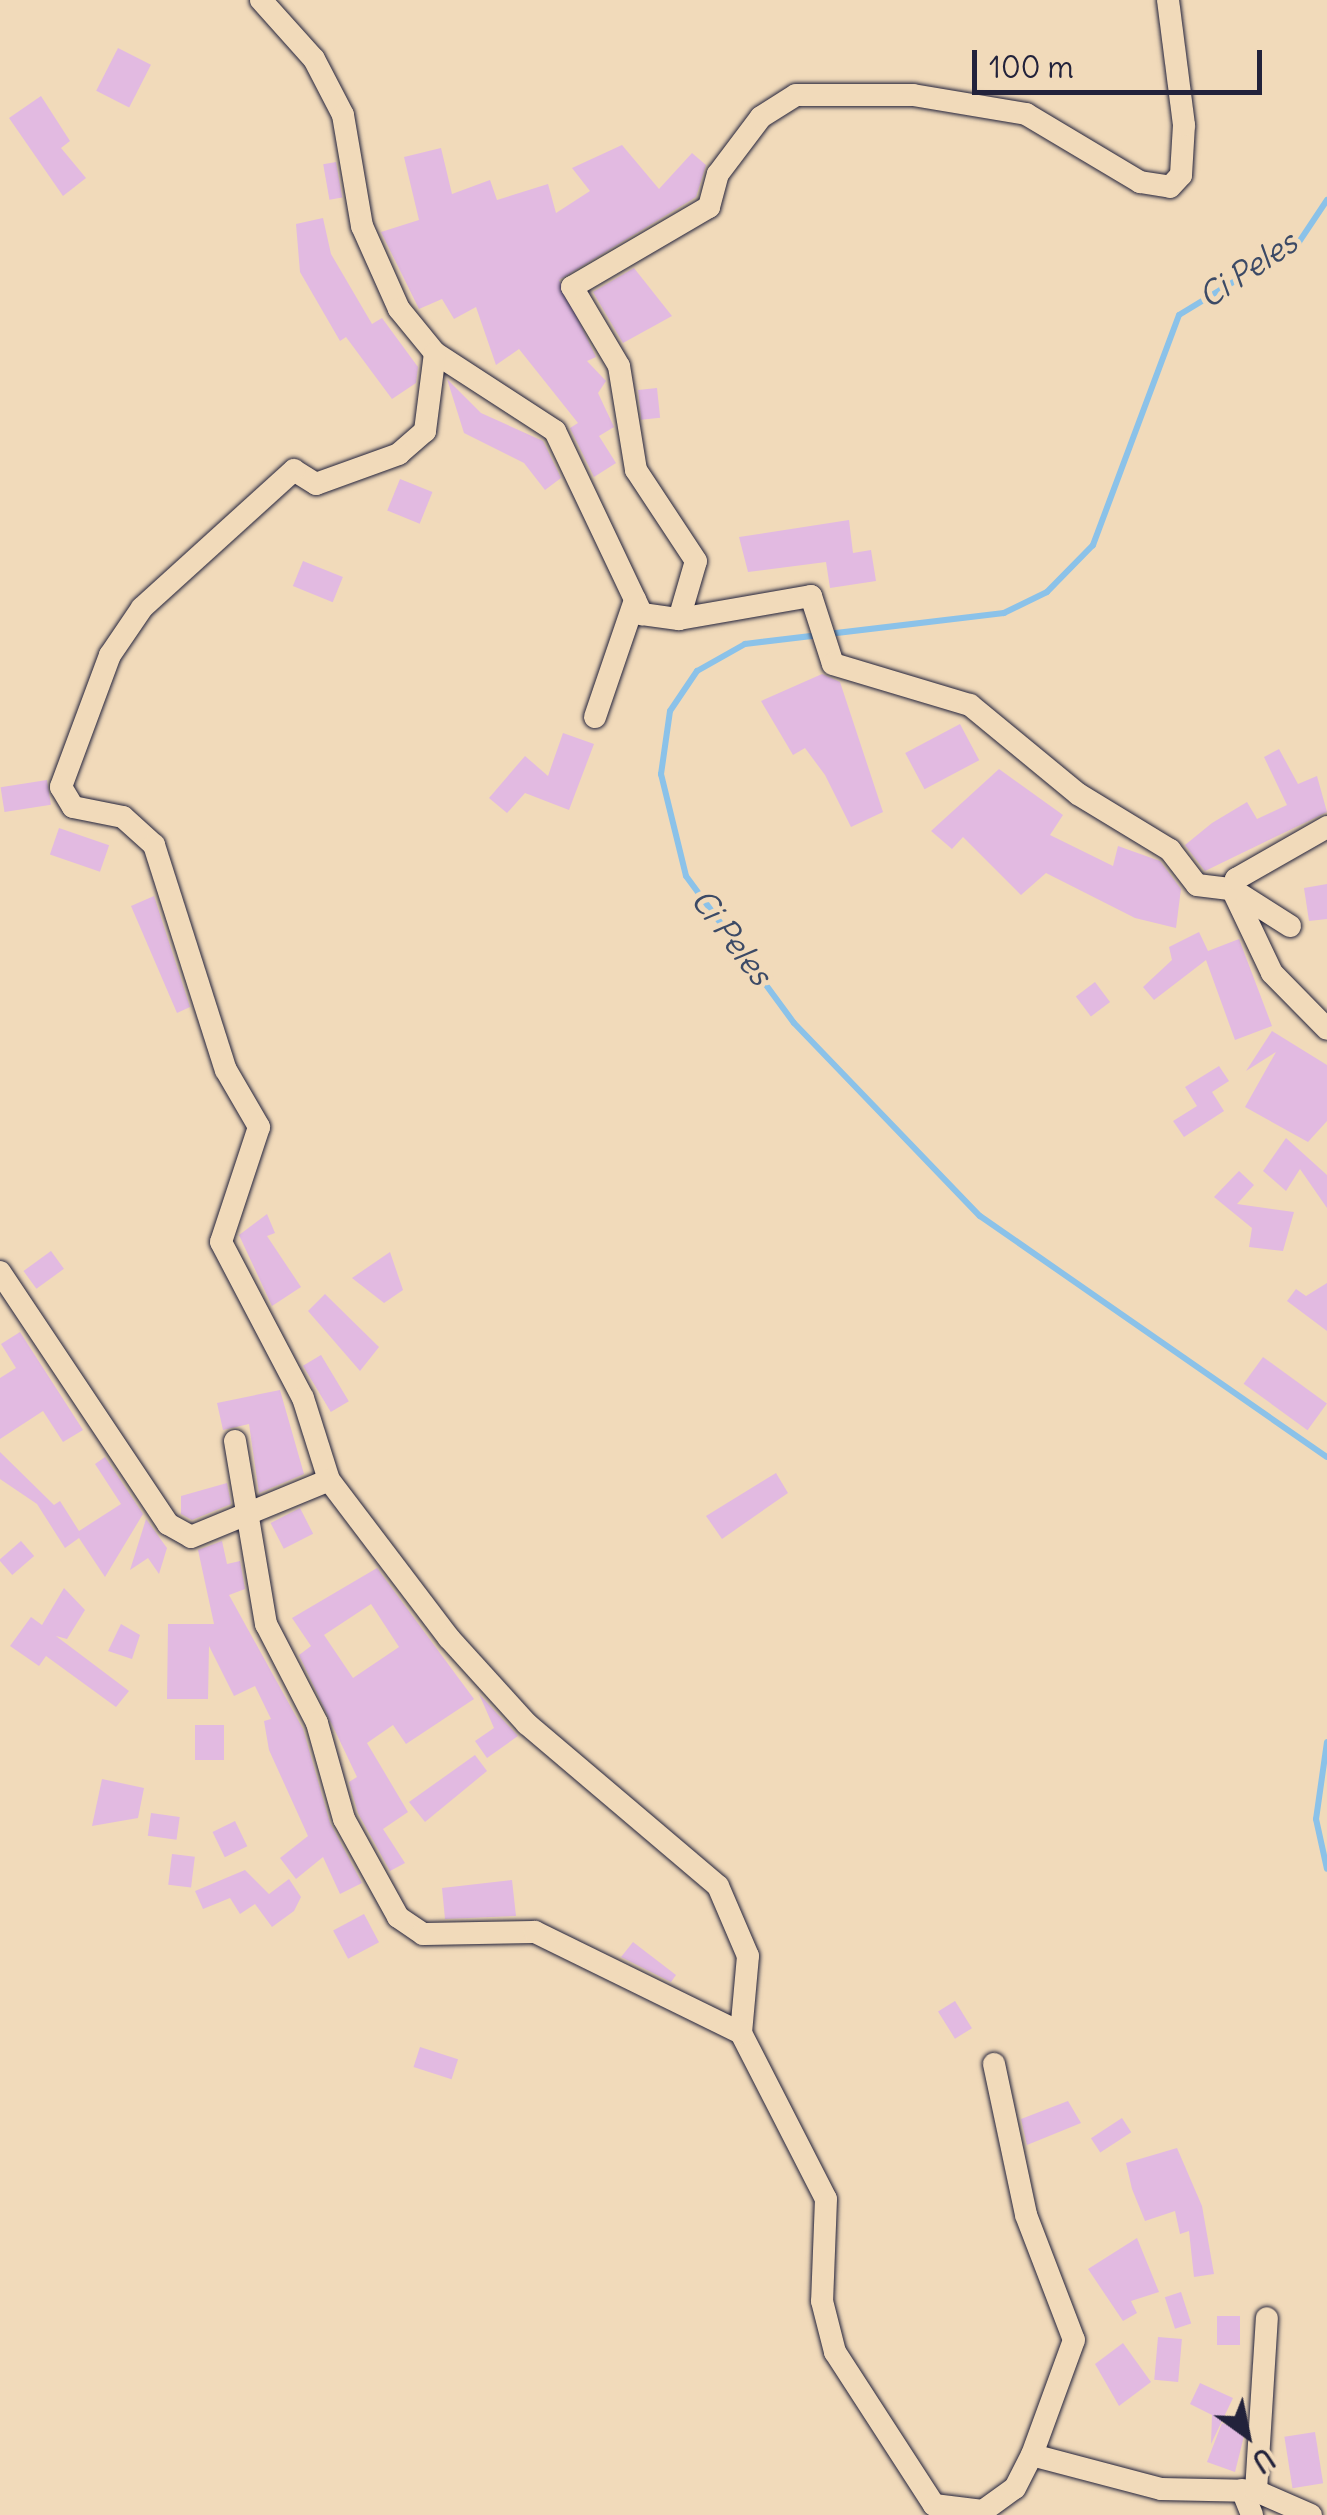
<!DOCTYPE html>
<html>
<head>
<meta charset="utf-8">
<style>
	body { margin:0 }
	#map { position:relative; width:1327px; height:2515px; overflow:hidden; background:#f1daba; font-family:Delius,sans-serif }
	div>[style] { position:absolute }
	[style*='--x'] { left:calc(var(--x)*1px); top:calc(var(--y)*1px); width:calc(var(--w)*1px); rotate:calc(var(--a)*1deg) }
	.stream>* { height:6px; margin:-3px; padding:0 3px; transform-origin:3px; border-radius:3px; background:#8bc2e9 }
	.building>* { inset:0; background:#e2bae1; transform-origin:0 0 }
	.roads { filter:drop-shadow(0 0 2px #22223b) drop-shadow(0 0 2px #22223b) }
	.minor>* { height:22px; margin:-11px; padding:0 11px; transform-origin:11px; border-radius:11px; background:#f1daba }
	span { translate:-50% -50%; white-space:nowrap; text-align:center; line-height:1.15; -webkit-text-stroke:10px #f1daba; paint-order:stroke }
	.water-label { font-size:32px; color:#3c4a66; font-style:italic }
	.north { position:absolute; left:1197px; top:2385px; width:100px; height:100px; -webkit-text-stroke:8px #f1daba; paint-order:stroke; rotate:147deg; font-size:28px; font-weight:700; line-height:40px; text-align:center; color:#22223b }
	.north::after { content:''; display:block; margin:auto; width:35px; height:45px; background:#22223b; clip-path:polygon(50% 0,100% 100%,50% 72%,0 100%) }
	.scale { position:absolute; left:972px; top:50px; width:290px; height:45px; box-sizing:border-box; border:5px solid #22223b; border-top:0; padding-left:12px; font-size:30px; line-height:35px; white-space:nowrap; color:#22223b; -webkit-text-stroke:8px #f1daba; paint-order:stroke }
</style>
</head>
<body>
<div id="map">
	<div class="stream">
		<div style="--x:1327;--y:200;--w:50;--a:123.7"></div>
		<div style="--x:1299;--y:242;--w:140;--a:148.7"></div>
		<div style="--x:1179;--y:315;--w:246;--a:110.5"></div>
		<div style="--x:1093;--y:545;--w:66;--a:134.4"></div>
		<div style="--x:1047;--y:592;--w:48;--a:154"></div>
		<div style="--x:1004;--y:613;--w:261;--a:173.2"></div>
		<div style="--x:745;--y:644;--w:55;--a:150.6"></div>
		<div style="--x:697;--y:671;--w:48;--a:124"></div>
		<div style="--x:670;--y:711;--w:64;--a:98.1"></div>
		<div style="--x:661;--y:774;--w:105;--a:76.2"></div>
		<div style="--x:686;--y:876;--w:182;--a:53.7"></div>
		<div style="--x:794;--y:1023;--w:268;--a:46.1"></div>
		<div style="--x:980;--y:1216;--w:422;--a:34.8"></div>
		<div style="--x:1327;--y:1742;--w:78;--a:98.1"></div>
		<div style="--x:1316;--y:1819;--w:51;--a:77.6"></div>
	</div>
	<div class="building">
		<div style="left:118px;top:48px;width:37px;height:48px;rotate:27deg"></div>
		<div style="clip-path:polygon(41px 96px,70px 141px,61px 148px,86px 178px,63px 196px,9px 118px)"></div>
		<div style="clip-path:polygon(622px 145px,659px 189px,692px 153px,706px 165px,696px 197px,559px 280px,596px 357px,587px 361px,606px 381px,598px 393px,614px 427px,599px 436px,616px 463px,594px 477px,570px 428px,578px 423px,519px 349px,496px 365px,476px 307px,454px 319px,442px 299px,419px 309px,381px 232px,419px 220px,404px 157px,441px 148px,452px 194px,490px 180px,497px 200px,548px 184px,556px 213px,590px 191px,572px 168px)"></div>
		<div style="left:336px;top:162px;width:36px;height:13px;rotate:80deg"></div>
		<div style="clip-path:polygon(323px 218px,331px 254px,372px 324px,382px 318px,418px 367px,416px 383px,392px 399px,346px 337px,340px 341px,300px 272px,296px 224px)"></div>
		<div style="clip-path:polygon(634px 268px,672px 316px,623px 343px,593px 292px)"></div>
		<div style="clip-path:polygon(447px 379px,481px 413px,543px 441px,561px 478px,545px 490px,524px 463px,464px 433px)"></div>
		<div style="left:657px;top:388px;width:30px;height:19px;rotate:84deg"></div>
		<div style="left:400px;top:479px;width:35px;height:34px;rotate:22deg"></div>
		<div style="clip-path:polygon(849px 520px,853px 553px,871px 550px,876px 581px,830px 588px,826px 562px,748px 572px,739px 537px)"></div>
		<div style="left:303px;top:561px;width:43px;height:27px;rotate:22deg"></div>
		<div style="clip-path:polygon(822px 674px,840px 682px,883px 812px,851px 827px,825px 775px,805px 748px,793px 755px,761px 701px)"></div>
		<div style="left:960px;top:724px;width:41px;height:62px;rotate:62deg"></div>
		<div style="clip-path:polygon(563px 733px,594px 744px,569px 810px,525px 793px,507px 813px,489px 798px,525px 756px,548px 776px)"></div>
		<div style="clip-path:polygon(1279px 749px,1298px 784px,1317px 776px,1327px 812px,1205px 871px,1185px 845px,1212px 823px,1247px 802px,1257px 819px,1287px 805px,1264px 757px)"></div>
		<div style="clip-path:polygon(999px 769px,1063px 815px,1050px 835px,1113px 866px,1118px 846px,1160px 861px,1181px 889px,1176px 928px,1135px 918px,1046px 873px,1021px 895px,963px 837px,952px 849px,931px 831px)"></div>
		<div style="left:47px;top:780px;width:25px;height:47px;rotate:81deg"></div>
		<div style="left:59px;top:828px;width:53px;height:28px;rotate:19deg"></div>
		<div style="clip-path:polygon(1327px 884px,1327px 919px,1309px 921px,1304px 888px)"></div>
		<div style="clip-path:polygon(154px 896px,190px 1007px,177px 1013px,131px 906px)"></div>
		<div style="clip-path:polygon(1199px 932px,1208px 951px,1239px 939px,1272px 1026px,1235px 1040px,1206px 960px,1154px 1000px,1143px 987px,1172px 960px,1169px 947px)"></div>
		<div style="left:1095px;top:982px;width:25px;height:24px;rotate:53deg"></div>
		<div style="clip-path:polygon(1272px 1031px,1327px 1065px,1327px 1121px,1308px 1142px,1245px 1107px,1276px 1052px,1246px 1071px)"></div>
		<div style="clip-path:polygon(1219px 1066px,1229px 1081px,1212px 1092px,1224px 1111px,1184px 1137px,1173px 1121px,1197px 1106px,1185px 1087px)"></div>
		<div style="clip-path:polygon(1286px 1138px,1327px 1175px,1327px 1208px,1300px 1169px,1286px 1191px,1263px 1171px)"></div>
		<div style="clip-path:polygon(1239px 1171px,1254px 1185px,1237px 1204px,1294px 1212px,1283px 1251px,1249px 1247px,1252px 1228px,1214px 1197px)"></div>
		<div style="clip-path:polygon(267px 1214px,275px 1233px,267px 1236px,301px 1287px,272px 1306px,239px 1235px)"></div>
		<div style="left:51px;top:1251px;width:22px;height:34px;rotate:54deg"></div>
		<div style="clip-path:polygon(390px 1252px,403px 1290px,384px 1303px,352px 1278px)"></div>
		<div style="clip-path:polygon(1327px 1283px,1327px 1331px,1287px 1301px,1296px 1289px,1306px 1296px)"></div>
		<div style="clip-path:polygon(325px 1294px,379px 1347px,360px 1371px,308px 1311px)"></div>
		<div style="clip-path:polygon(20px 1332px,83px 1430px,63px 1442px,43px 1411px,0 1439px,0 1378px,16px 1368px,1px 1344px)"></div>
		<div style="left:321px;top:1355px;width:54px;height:21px;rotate:59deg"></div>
		<div style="left:1263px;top:1357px;width:79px;height:33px;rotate:36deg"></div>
		<div style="clip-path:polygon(280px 1390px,304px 1474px,259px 1493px,249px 1424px,223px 1430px,217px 1403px)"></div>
		<div style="clip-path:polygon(0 1452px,54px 1505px,60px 1501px,79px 1531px,121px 1504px,95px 1464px,105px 1457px,143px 1514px,105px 1577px,79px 1538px,65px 1548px,37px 1504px,0 1479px)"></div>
		<div style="clip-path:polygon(776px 1473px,788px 1493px,722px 1539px,706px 1516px)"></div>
		<div style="clip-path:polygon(227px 1483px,231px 1504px,192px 1520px,181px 1514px,181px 1496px)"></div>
		<div style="left:300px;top:1508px;width:29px;height:33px;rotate:63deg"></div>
		<div style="clip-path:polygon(146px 1519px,167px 1548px,159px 1574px,148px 1558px,130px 1570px)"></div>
		<div style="left:21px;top:1541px;width:20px;height:29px;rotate:49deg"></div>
		<div style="clip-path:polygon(222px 1541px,227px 1564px,240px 1561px,245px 1589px,229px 1595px,303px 1729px,330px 1823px,362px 1883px,340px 1894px,323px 1857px,296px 1879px,280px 1858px,308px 1836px,269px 1750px,264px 1721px,271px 1719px,255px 1686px,234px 1696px,209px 1646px,208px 1699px,167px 1699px,168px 1624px,214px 1624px,198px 1550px)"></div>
		<div style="clip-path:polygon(evenodd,377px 1568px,474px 1699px,406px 1744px,393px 1725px,367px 1743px,408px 1812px,383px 1829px,405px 1863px,390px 1871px,358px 1813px,349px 1782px,357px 1777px,299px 1655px,311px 1646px,292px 1618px,377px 1568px,371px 1604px,399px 1647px,353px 1678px,324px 1635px,371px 1604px)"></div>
		<div style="clip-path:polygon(64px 1588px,85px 1610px,67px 1639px,56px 1636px,129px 1691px,116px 1707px,46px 1656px,39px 1666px,10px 1646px,31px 1617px,42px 1625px)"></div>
		<div style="clip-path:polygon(121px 1624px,140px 1635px,132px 1659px,108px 1651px)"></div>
		<div style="clip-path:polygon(479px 1694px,518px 1736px,487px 1758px,475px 1741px,494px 1728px)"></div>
		<div style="left:195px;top:1725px;width:29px;height:35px"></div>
		<div style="clip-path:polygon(475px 1755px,487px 1771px,425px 1822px,409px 1802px)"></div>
		<div style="clip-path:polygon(102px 1779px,144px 1788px,138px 1818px,92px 1826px)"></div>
		<div style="left:151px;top:1813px;width:29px;height:23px;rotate:8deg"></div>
		<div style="left:235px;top:1821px;width:28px;height:25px;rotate:64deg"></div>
		<div style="left:172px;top:1854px;width:23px;height:31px;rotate:7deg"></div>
		<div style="clip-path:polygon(245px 1870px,269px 1894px,289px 1879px,301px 1897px,294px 1911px,272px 1927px,255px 1904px,240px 1914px,230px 1898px,203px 1909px,195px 1891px)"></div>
		<div style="clip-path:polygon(512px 1880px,516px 1916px,445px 1919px,442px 1888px)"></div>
		<div style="left:364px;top:1914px;width:32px;height:35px;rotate:62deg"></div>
		<div style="clip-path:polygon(633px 1942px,676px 1975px,671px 1982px,621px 1957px)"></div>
		<div style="left:955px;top:2001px;width:32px;height:20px;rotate:58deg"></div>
		<div style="left:420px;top:2047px;width:40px;height:21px;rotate:18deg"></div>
		<div style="clip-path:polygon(1068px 2101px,1081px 2123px,1027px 2145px,1021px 2119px)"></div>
		<div style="left:1122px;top:2118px;width:17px;height:37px;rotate:57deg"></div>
		<div style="clip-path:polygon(1177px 2148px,1202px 2206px,1214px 2274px,1194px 2277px,1189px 2231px,1180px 2234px,1175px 2211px,1145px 2221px,1132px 2189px,1126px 2163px)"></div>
		<div style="clip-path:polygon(1137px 2238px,1159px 2292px,1131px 2301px,1137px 2313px,1123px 2321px,1088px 2269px)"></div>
		<div style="left:1181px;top:2292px;width:33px;height:17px;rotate:72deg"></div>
		<div style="left:1217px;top:2316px;width:23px;height:29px"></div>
		<div style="left:1158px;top:2337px;width:24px;height:43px;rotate:5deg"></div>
		<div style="clip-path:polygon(1123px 2343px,1151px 2382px,1119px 2406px,1095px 2364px)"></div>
		<div style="clip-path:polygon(1200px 2383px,1233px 2398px,1211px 2444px,1212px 2415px,1190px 2404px)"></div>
		<div style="clip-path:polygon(1222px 2423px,1245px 2432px,1235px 2472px,1207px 2462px)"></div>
		<div style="left:1315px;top:2432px;width:52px;height:31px;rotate:81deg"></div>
	</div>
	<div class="roads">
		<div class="minor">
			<div style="--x:261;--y:0;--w:79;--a:48.1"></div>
			<div style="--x:314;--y:59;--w:63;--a:62.6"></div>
			<div style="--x:343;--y:115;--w:113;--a:80.3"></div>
			<div style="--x:362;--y:226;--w:91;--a:66"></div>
			<div style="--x:399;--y:309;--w:57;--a:50.7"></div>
			<div style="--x:435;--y:353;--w:143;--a:33"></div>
			<div style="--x:555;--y:431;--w:203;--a:64.6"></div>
			<div style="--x:642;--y:614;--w:37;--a:8"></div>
			<div style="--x:679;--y:619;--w:134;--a:-9.9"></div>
			<div style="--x:811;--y:596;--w:71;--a:72.1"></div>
			<div style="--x:833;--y:664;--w:143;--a:16.7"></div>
			<div style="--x:970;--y:705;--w:140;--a:39.5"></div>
			<div style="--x:1078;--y:794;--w:108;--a:31.3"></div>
			<div style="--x:1170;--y:850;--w:44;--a:52.4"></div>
			<div style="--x:1197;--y:885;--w:35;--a:7"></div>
			<div style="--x:1232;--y:889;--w:93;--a:64.5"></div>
			<div style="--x:1272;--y:973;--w:78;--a:45.5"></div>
			<div style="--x:435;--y:353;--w:79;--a:97.3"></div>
			<div style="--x:425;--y:431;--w:35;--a:139"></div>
			<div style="--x:399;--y:454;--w:88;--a:160.1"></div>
			<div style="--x:316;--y:484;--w:26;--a:-148"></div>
			<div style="--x:294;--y:470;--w:205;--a:137.8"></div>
			<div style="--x:142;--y:608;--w:57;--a:124.2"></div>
			<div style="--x:110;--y:655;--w:141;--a:110.4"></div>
			<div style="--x:61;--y:787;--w:23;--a:59"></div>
			<div style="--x:73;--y:807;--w:51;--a:11.3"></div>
			<div style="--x:123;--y:817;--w:42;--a:42.1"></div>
			<div style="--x:154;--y:845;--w:236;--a:72.3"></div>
			<div style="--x:226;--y:1070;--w:66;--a:59.9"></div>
			<div style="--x:259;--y:1127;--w:121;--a:108.3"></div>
			<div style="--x:221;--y:1242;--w:176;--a:62.3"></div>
			<div style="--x:303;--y:1398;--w:86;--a:72.4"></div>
			<div style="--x:329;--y:1480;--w:198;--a:52.8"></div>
			<div style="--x:449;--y:1638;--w:116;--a:47.8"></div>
			<div style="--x:527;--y:1724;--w:250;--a:40.3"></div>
			<div style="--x:718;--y:1886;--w:76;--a:66.8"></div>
			<div style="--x:748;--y:1956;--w:77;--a:95.2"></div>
			<div style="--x:741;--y:2033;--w:186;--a:62.9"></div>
			<div style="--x:826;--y:2199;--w:102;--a:92.2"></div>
			<div style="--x:822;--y:2301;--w:53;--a:75.7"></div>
			<div style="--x:835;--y:2352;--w:182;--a:57.1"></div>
			<div style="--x:934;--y:2505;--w:49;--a:7"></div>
			<div style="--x:983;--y:2511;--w:39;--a:-36"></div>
			<div style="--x:1015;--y:2488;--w:37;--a:-63"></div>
			<div style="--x:1032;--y:2455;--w:133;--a:14.8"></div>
			<div style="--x:1161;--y:2489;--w:95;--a:1.2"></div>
			<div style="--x:1256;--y:2491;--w:60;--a:23.6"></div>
			<div style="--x:679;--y:619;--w:60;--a:-73.7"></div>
			<div style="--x:696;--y:561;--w:109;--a:-123.4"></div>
			<div style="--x:636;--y:470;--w:105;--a:-99.3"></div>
			<div style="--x:619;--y:366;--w:92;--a:-120.7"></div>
			<div style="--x:572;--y:287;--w:159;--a:-30.3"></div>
			<div style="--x:709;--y:207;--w:34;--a:-75"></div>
			<div style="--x:718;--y:174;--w:71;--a:-53"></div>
			<div style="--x:761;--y:117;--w:41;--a:-32.2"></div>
			<div style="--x:796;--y:95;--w:117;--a:0"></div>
			<div style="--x:913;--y:95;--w:115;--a:9.5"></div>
			<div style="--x:1026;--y:114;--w:133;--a:30.8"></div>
			<div style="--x:1140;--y:182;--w:30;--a:9"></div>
			<div style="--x:1170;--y:187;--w:16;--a:-47"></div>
			<div style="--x:1181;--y:175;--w:50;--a:-86.6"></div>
			<div style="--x:1184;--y:125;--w:126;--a:-97.3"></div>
			<div style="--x:595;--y:717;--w:124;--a:-71.1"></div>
			<div style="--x:1290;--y:926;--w:69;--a:-147.5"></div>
			<div style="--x:1232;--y:889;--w:11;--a:-68"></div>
			<div style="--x:1236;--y:879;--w:105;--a:-29.7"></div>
			<div style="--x:0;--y:1272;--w:303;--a:56.3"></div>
			<div style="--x:168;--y:1524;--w:26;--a:29"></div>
			<div style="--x:191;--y:1537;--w:149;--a:-22.4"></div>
			<div style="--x:235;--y:1441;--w:186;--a:80.4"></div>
			<div style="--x:266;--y:1624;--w:111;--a:62.7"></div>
			<div style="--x:317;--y:1723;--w:100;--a:74.3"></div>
			<div style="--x:344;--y:1819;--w:112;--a:61.1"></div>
			<div style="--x:398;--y:1917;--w:30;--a:34"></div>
			<div style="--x:423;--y:1934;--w:112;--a:-1"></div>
			<div style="--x:535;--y:1932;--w:229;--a:26.1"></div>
			<div style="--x:994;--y:2064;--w:154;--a:78"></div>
			<div style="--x:1026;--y:2215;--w:134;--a:69"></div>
			<div style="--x:1074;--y:2340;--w:122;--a:110.1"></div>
			<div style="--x:1242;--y:2490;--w:27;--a:68"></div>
			<div style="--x:1256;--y:2491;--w:173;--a:-86.4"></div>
		</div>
	</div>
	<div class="water-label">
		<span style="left:1248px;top:270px;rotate:-34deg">Ci Peles</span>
		<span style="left:731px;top:937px;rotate:53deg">Ci Peles</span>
	</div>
	<div class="north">U</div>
	<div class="scale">100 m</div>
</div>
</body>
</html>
